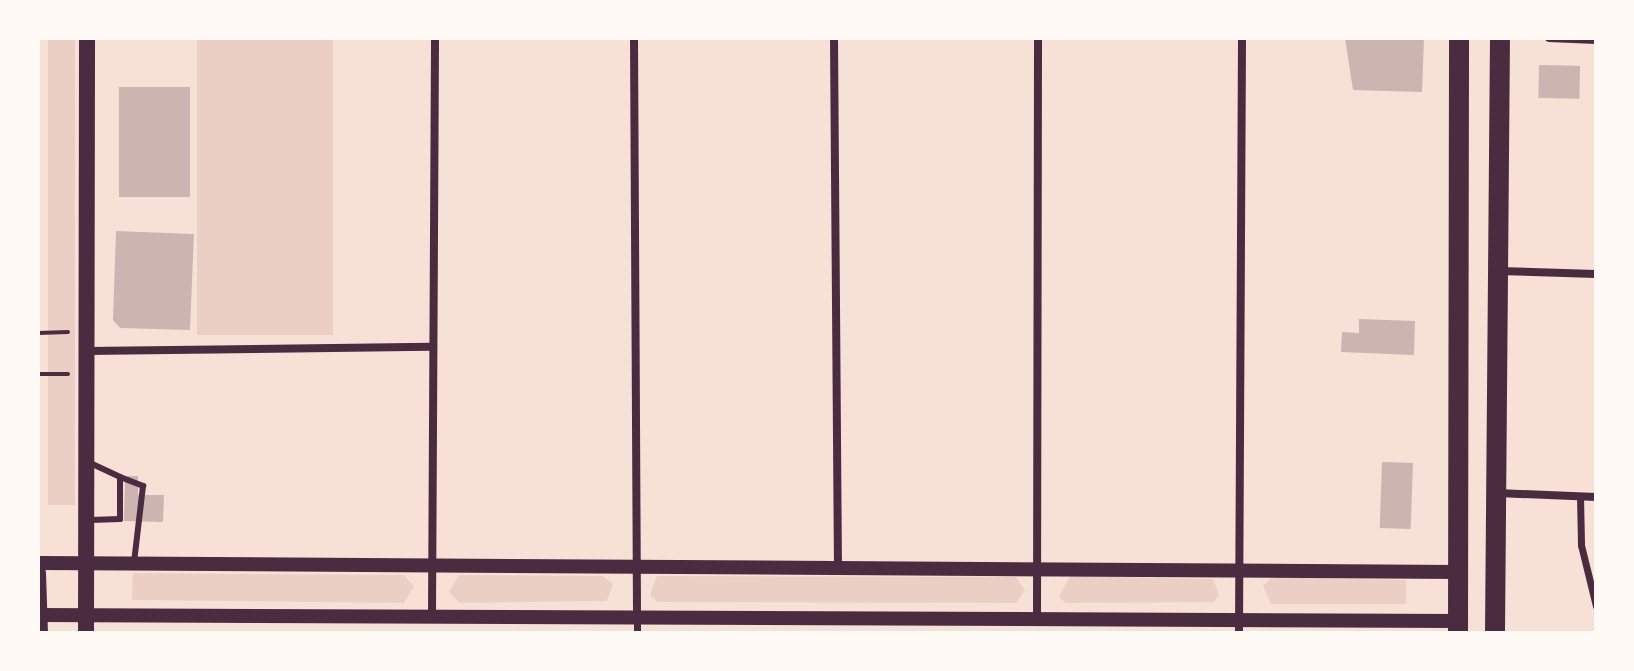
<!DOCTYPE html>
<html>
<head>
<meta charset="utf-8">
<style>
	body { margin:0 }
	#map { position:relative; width:1634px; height:671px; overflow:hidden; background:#f7e1d7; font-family:"Nunito Sans",sans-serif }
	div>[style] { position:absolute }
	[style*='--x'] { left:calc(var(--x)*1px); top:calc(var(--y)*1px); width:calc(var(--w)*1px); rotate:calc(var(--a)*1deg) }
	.green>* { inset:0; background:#ebcfc5; transform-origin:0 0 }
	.building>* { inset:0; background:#ccb4b1; transform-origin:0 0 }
	.path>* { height:4px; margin:-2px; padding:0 2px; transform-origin:2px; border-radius:2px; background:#4a2c40 }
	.service>* { height:6px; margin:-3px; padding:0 3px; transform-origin:3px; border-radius:3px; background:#4a2c40 }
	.pedestrian>* { height:7px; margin:-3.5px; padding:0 3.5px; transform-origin:3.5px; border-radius:3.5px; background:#4a2c40 }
	.minor>* { height:8px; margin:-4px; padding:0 4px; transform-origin:4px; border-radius:4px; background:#4a2c40 }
	.tertiary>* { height:14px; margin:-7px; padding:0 7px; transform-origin:7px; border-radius:7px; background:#4a2c40 }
	.secondary>* { height:16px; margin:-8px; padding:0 8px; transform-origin:8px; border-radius:8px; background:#4a2c40 }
	.primary>* { height:20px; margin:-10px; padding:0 10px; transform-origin:10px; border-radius:10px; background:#4a2c40 }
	span { translate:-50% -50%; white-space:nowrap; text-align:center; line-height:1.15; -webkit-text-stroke:7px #fffaf5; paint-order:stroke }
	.frame { position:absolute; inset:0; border:40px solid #fffaf5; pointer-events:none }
</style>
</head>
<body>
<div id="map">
	<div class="green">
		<div style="left:48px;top:38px;width:27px;height:467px"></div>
		<div style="left:197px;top:38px;width:136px;height:297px"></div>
		<div style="clip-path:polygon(133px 573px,404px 575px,414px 586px,404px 603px,132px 600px)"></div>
		<div style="clip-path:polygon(459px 575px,603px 576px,613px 584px,607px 601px,460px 603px,449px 592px)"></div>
		<div style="clip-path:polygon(657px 576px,1016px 577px,1025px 590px,1016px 603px,658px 602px,650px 595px)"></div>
		<div style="clip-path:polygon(1070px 576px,1213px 579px,1219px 595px,1214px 602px,1066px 603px,1059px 597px)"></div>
		<div style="clip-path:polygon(1272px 577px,1406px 580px,1406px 604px,1271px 604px,1263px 586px)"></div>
	</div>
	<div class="building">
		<div style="clip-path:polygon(1345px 38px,1424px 38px,1422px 92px,1353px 90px)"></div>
		<div style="left:1539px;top:65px;width:41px;height:33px;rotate:1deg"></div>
		<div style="left:119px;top:87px;width:71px;height:110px"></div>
		<div style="clip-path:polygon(116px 231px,194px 234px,190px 330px,120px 328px,113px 320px)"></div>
		<div style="clip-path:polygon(1359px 319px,1415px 321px,1414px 355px,1341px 352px,1342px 332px,1359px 333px)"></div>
		<div style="left:1382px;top:462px;width:31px;height:66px;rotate:2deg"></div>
		<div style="clip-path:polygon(125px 476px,138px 476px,138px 495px,164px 495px,163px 522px,124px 521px)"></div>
	</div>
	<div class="path">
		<div style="--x:38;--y:333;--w:30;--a:-2"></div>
		<div style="--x:38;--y:374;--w:30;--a:0"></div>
	</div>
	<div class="service">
		<div style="--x:88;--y:462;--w:35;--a:25"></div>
		<div style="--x:120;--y:477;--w:42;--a:90"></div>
		<div style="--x:120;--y:519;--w:30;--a:178"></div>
		<div style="--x:120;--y:477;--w:25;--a:21"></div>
		<div style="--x:143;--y:486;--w:78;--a:96.7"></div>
	</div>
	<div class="pedestrian">
		<div style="--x:1580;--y:496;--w:49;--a:88.8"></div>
		<div style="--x:1581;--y:545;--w:63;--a:76.2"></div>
		<div style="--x:637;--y:617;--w:16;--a:90"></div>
	</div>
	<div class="minor">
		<div style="--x:634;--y:38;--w:579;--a:89.7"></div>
		<div style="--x:834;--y:38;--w:530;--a:89.57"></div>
		<div style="--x:1549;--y:38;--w:47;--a:2.4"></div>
		<div style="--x:1497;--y:271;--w:99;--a:1.7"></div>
		<div style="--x:87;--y:351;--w:344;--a:-0.7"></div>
		<div style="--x:1497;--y:493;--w:99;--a:2.3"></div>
		<div style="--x:432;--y:616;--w:578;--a:-89.7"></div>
		<div style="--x:1037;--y:619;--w:581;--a:-89.9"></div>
		<div style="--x:1239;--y:633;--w:595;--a:-89.71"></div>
	</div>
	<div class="tertiary">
		<div style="--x:38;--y:563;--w:1419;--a:0.36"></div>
		<div style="--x:38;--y:615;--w:1420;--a:0.24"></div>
	</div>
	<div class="secondary">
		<div style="--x:38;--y:573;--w:60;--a:88.1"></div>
		<div style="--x:86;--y:633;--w:595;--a:-89.9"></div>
	</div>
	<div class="primary">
		<div style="--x:1458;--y:633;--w:595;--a:-89.9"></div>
		<div style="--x:1495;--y:633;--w:595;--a:-89.52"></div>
	</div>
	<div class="frame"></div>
</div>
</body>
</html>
